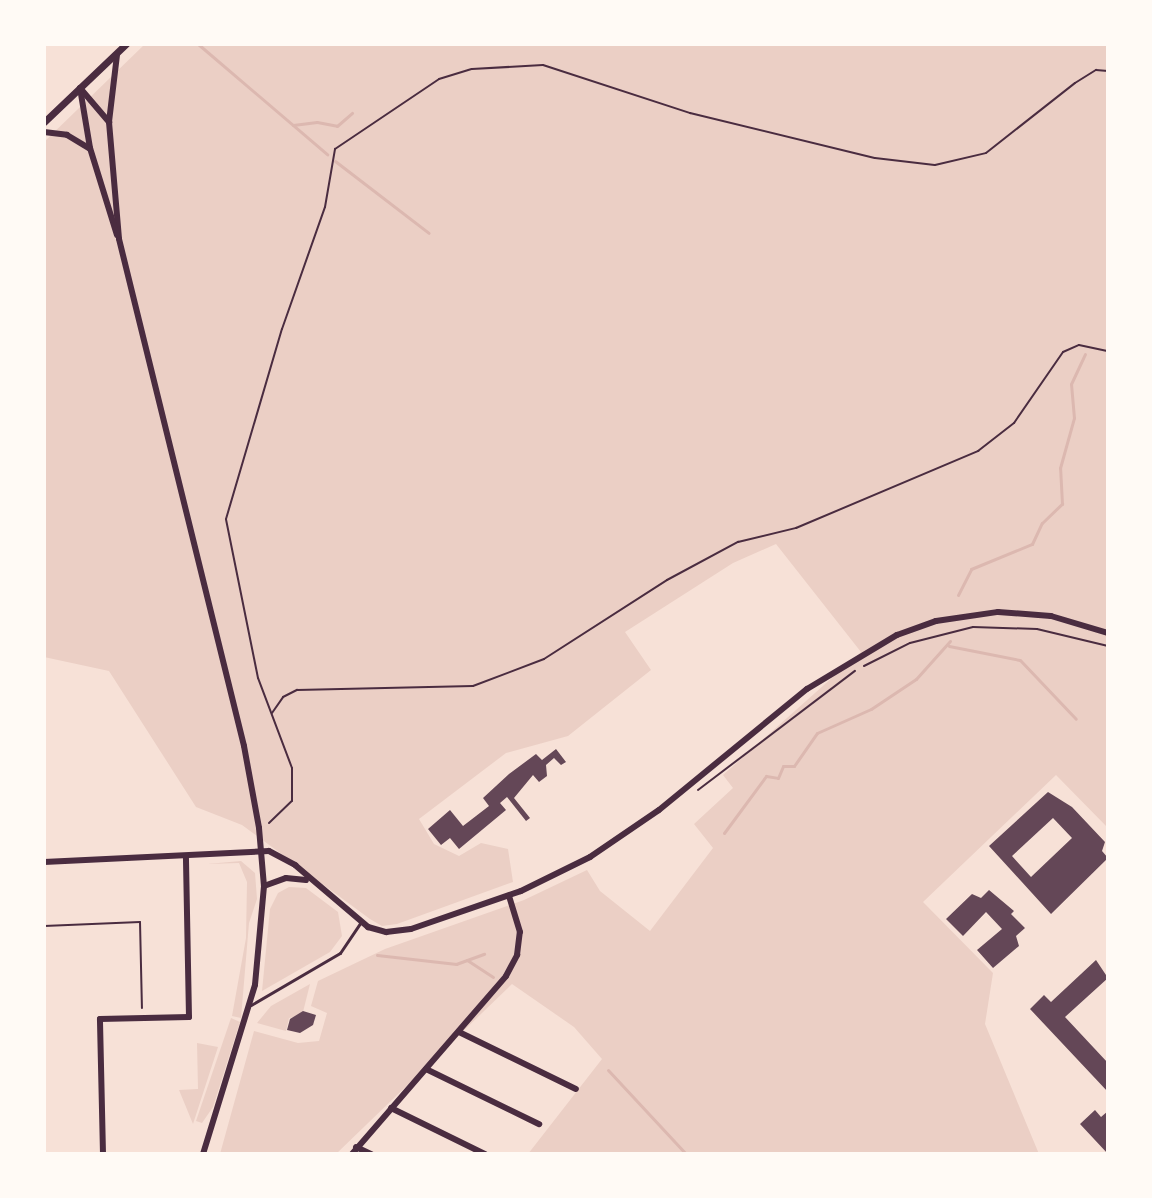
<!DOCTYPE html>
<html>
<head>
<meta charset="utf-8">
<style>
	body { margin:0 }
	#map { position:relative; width:1152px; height:1198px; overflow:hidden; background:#f7e1d7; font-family:Barlow,sans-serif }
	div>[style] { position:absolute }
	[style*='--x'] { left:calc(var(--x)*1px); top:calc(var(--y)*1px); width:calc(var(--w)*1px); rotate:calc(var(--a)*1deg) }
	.green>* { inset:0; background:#ebcfc5 }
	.stream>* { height:3px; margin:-1.5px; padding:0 1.5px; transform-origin:1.5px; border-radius:1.5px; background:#dcb8b0 }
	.building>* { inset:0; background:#644757 }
	.path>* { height:2px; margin:-1px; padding:0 1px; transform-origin:1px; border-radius:1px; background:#4a2c40 }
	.service>* { height:3px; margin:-1.5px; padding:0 1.5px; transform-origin:1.5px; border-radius:1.5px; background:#4a2c40 }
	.minor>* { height:6px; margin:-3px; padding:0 3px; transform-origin:3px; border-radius:3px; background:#4a2c40 }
	.tertiary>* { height:7px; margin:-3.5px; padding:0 3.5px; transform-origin:3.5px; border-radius:3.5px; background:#4a2c40 }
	span { translate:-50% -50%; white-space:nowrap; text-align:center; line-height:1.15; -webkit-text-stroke:7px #fffaf5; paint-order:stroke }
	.frame { position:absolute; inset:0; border:46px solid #fffaf5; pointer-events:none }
</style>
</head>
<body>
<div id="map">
	<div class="green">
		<div style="clip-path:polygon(145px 44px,1108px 44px,1108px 828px,1056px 775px,923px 902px,993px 973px,985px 1024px,1039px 1154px,528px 1154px,602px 1059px,574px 1027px,512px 984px,336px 1154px,220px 1154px,254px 1031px,298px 1043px,319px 1041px,327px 1013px,311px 1006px,318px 981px,385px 949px,524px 900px,587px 870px,600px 891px,650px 931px,713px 848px,694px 824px,733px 788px,723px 775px,861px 652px,776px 544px,733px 563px,625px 632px,651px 670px,568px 736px,506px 753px,419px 819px,434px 844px,459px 856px,481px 843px,508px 849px,513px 882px,397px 924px,382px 926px,370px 919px,242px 825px,196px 807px,109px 671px,44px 657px,44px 142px)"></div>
		<div style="clip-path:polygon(241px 861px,255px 873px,257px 899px,249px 923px,241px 1018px,232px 1016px,246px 938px,247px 882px,239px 863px,207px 864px)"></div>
		<div style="clip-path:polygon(289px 887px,306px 888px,338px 912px,342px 936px,330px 952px,262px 991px,270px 909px,278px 893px)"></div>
		<div style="clip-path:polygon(310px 984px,302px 1016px,289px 1018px,286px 1031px,257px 1023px,271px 1006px)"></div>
		<div style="clip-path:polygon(231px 1018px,240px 1022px,213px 1107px,202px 1123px,196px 1121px)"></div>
		<div style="clip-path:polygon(197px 1043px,218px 1047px,193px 1124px,179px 1090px,198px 1089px)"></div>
	</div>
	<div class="stream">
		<div style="--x:198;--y:44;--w:170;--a:40.5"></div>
		<div style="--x:293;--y:125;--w:24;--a:-7"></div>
		<div style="--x:317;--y:122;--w:20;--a:11"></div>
		<div style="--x:337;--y:126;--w:20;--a:-41"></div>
		<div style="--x:335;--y:161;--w:118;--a:37.5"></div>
		<div style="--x:958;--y:595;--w:29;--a:-63"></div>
		<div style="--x:971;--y:569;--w:66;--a:-22.3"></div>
		<div style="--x:1032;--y:544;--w:23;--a:-65"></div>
		<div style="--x:1042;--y:523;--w:28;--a:-44"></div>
		<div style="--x:1062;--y:504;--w:36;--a:-93"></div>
		<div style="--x:1060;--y:468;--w:52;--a:-74.4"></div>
		<div style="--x:1074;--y:418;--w:34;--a:-95"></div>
		<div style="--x:1071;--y:384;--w:33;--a:-65"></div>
		<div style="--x:949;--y:646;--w:72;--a:11.2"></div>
		<div style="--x:1020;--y:660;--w:81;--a:46.5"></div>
		<div style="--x:724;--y:833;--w:71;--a:-53.6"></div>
		<div style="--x:766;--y:776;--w:12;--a:9"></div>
		<div style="--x:778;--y:778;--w:13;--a:-67"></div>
		<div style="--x:783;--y:766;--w:11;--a:0"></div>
		<div style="--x:794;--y:766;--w:40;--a:-55.1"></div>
		<div style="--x:817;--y:733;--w:59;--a:-24"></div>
		<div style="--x:871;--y:709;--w:54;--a:-33.7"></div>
		<div style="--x:916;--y:679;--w:51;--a:-48.2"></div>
		<div style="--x:377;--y:955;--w:80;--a:6.5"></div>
		<div style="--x:456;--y:964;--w:30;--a:-20"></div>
		<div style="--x:467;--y:960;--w:31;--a:33"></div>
		<div style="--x:608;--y:1070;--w:115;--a:47.1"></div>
	</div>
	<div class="building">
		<div style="clip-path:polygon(556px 749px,566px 762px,561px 765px,554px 758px,546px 765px,547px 776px,539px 782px,533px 775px,514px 798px,530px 818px,526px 821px,507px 797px,500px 803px,506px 810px,459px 849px,450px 838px,441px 845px,428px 829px,450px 810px,463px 826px,489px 806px,483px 798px,509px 774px,536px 754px,542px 760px)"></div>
		<div style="clip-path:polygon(evenodd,1048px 792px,1072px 807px,1105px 842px,1102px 851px,1108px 858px,1051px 914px,989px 846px,1048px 792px,1053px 818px,1072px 838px,1031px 877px,1012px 856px,1053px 818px)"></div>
		<div style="clip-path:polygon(989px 890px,1014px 911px,1011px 914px,1025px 928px,1016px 936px,1019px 946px,993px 968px,977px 950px,1002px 929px,986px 912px,963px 936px,946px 919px,972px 894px,981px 898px)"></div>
		<div style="clip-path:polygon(1096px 960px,1108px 978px,1065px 1017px,1108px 1063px,1108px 1092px,1030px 1009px,1044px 995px,1051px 1002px)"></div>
		<div style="clip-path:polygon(303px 1011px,316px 1015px,313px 1025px,300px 1033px,287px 1030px,290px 1019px)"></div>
		<div style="clip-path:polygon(1095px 1110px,1101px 1117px,1108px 1111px,1108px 1154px,1080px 1124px)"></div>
	</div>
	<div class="path">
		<div style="--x:864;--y:666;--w:51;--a:-26.6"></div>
		<div style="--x:910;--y:643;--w:65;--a:-14.3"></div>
		<div style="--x:973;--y:627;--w:64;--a:1.8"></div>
		<div style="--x:1037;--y:629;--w:73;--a:13.5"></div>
		<div style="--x:272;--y:713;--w:19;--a:-55"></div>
		<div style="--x:283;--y:697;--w:16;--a:-27"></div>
		<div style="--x:297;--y:690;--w:176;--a:-1.3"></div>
		<div style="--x:473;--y:686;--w:76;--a:-20.8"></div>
		<div style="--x:544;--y:659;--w:146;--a:-32.7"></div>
		<div style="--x:667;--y:580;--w:81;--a:-28.2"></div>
		<div style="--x:738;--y:542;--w:60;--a:-13.6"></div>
		<div style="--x:796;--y:528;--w:198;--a:-22.9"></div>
		<div style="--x:978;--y:451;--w:46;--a:-37.9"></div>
		<div style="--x:1014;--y:423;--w:86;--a:-55.4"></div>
		<div style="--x:1063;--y:352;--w:17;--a:-24"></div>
		<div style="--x:1079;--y:345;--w:30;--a:12"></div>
		<div style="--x:698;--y:790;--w:197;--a:-37.2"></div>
		<div style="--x:269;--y:823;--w:32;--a:-44"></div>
		<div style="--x:292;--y:801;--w:33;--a:-90"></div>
		<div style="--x:292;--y:768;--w:96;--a:-110.7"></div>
		<div style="--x:258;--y:678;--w:162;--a:-101.4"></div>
		<div style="--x:226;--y:519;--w:198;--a:-73.6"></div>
		<div style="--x:282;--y:329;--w:129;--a:-70.6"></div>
		<div style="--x:325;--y:207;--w:59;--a:-80.2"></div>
		<div style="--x:335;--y:149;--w:125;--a:-33.9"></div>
		<div style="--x:439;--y:79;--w:34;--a:-17"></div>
		<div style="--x:472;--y:69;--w:71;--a:-3.2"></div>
		<div style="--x:543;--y:65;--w:155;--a:18.1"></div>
		<div style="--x:690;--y:113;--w:190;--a:13.7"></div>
		<div style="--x:875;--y:158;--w:60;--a:6.7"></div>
		<div style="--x:935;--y:165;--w:52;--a:-13.2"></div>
		<div style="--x:986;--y:153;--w:113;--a:-38.2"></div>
		<div style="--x:1075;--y:83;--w:25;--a:-32"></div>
		<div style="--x:1096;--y:70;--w:12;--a:5"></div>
		<div style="--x:44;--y:926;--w:96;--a:-2.4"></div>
		<div style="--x:140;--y:922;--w:86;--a:88.7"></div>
	</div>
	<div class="service">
		<div style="--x:251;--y:1005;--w:103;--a:-30.3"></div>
		<div style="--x:340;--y:953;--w:36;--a:-56"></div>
	</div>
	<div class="minor">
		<div style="--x:80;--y:88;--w:45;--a:49.5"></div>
		<div style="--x:109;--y:122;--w:117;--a:85.1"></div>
		<div style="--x:119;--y:239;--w:522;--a:76.15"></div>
		<div style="--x:244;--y:746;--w:83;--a:79.6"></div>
		<div style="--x:259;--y:828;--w:58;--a:85.1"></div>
		<div style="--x:264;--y:886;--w:99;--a:95.2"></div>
		<div style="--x:255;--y:985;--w:177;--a:107.1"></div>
		<div style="--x:80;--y:88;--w:61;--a:80.5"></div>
		<div style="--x:90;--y:148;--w:91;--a:72.8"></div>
		<div style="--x:109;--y:122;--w:67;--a:-83.2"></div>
		<div style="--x:44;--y:132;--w:23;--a:7"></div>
		<div style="--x:67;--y:135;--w:26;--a:31"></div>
		<div style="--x:44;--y:862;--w:225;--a:-2.8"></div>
		<div style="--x:269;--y:851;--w:30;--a:28"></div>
		<div style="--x:295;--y:865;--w:96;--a:40.3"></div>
		<div style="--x:368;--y:927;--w:19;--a:16"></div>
		<div style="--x:386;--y:932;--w:25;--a:-7"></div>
		<div style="--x:411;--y:929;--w:116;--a:-19.1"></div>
		<div style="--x:521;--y:891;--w:77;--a:-26.2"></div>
		<div style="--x:590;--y:857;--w:83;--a:-34.3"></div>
		<div style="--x:659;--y:810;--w:191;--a:-39.3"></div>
		<div style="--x:807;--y:689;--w:105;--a:-31"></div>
		<div style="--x:897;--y:635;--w:41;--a:-19.7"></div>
		<div style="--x:936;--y:621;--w:63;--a:-8.3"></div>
		<div style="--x:998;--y:612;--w:53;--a:4.3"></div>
		<div style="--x:1051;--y:616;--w:59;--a:16.6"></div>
		<div style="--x:264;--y:886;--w:23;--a:-20"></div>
		<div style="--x:286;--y:878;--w:20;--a:6"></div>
		<div style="--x:459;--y:1032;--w:130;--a:26"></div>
		<div style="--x:426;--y:1069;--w:126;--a:26"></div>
		<div style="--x:391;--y:1108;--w:105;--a:26.1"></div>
		<div style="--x:356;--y:1147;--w:17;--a:25"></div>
		<div style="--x:103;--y:1154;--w:135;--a:-91.3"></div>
		<div style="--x:100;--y:1019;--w:89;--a:-1.3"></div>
		<div style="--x:189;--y:1017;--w:161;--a:-91.1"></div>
		<div style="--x:352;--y:1154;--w:235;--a:-49.1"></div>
		<div style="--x:506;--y:976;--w:24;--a:-62"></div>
		<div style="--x:517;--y:955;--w:23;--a:-83"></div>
		<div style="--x:520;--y:932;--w:38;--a:-107"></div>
	</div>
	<div class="tertiary">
		<div style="--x:44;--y:122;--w:113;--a:-43.6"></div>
	</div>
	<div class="frame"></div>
</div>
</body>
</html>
